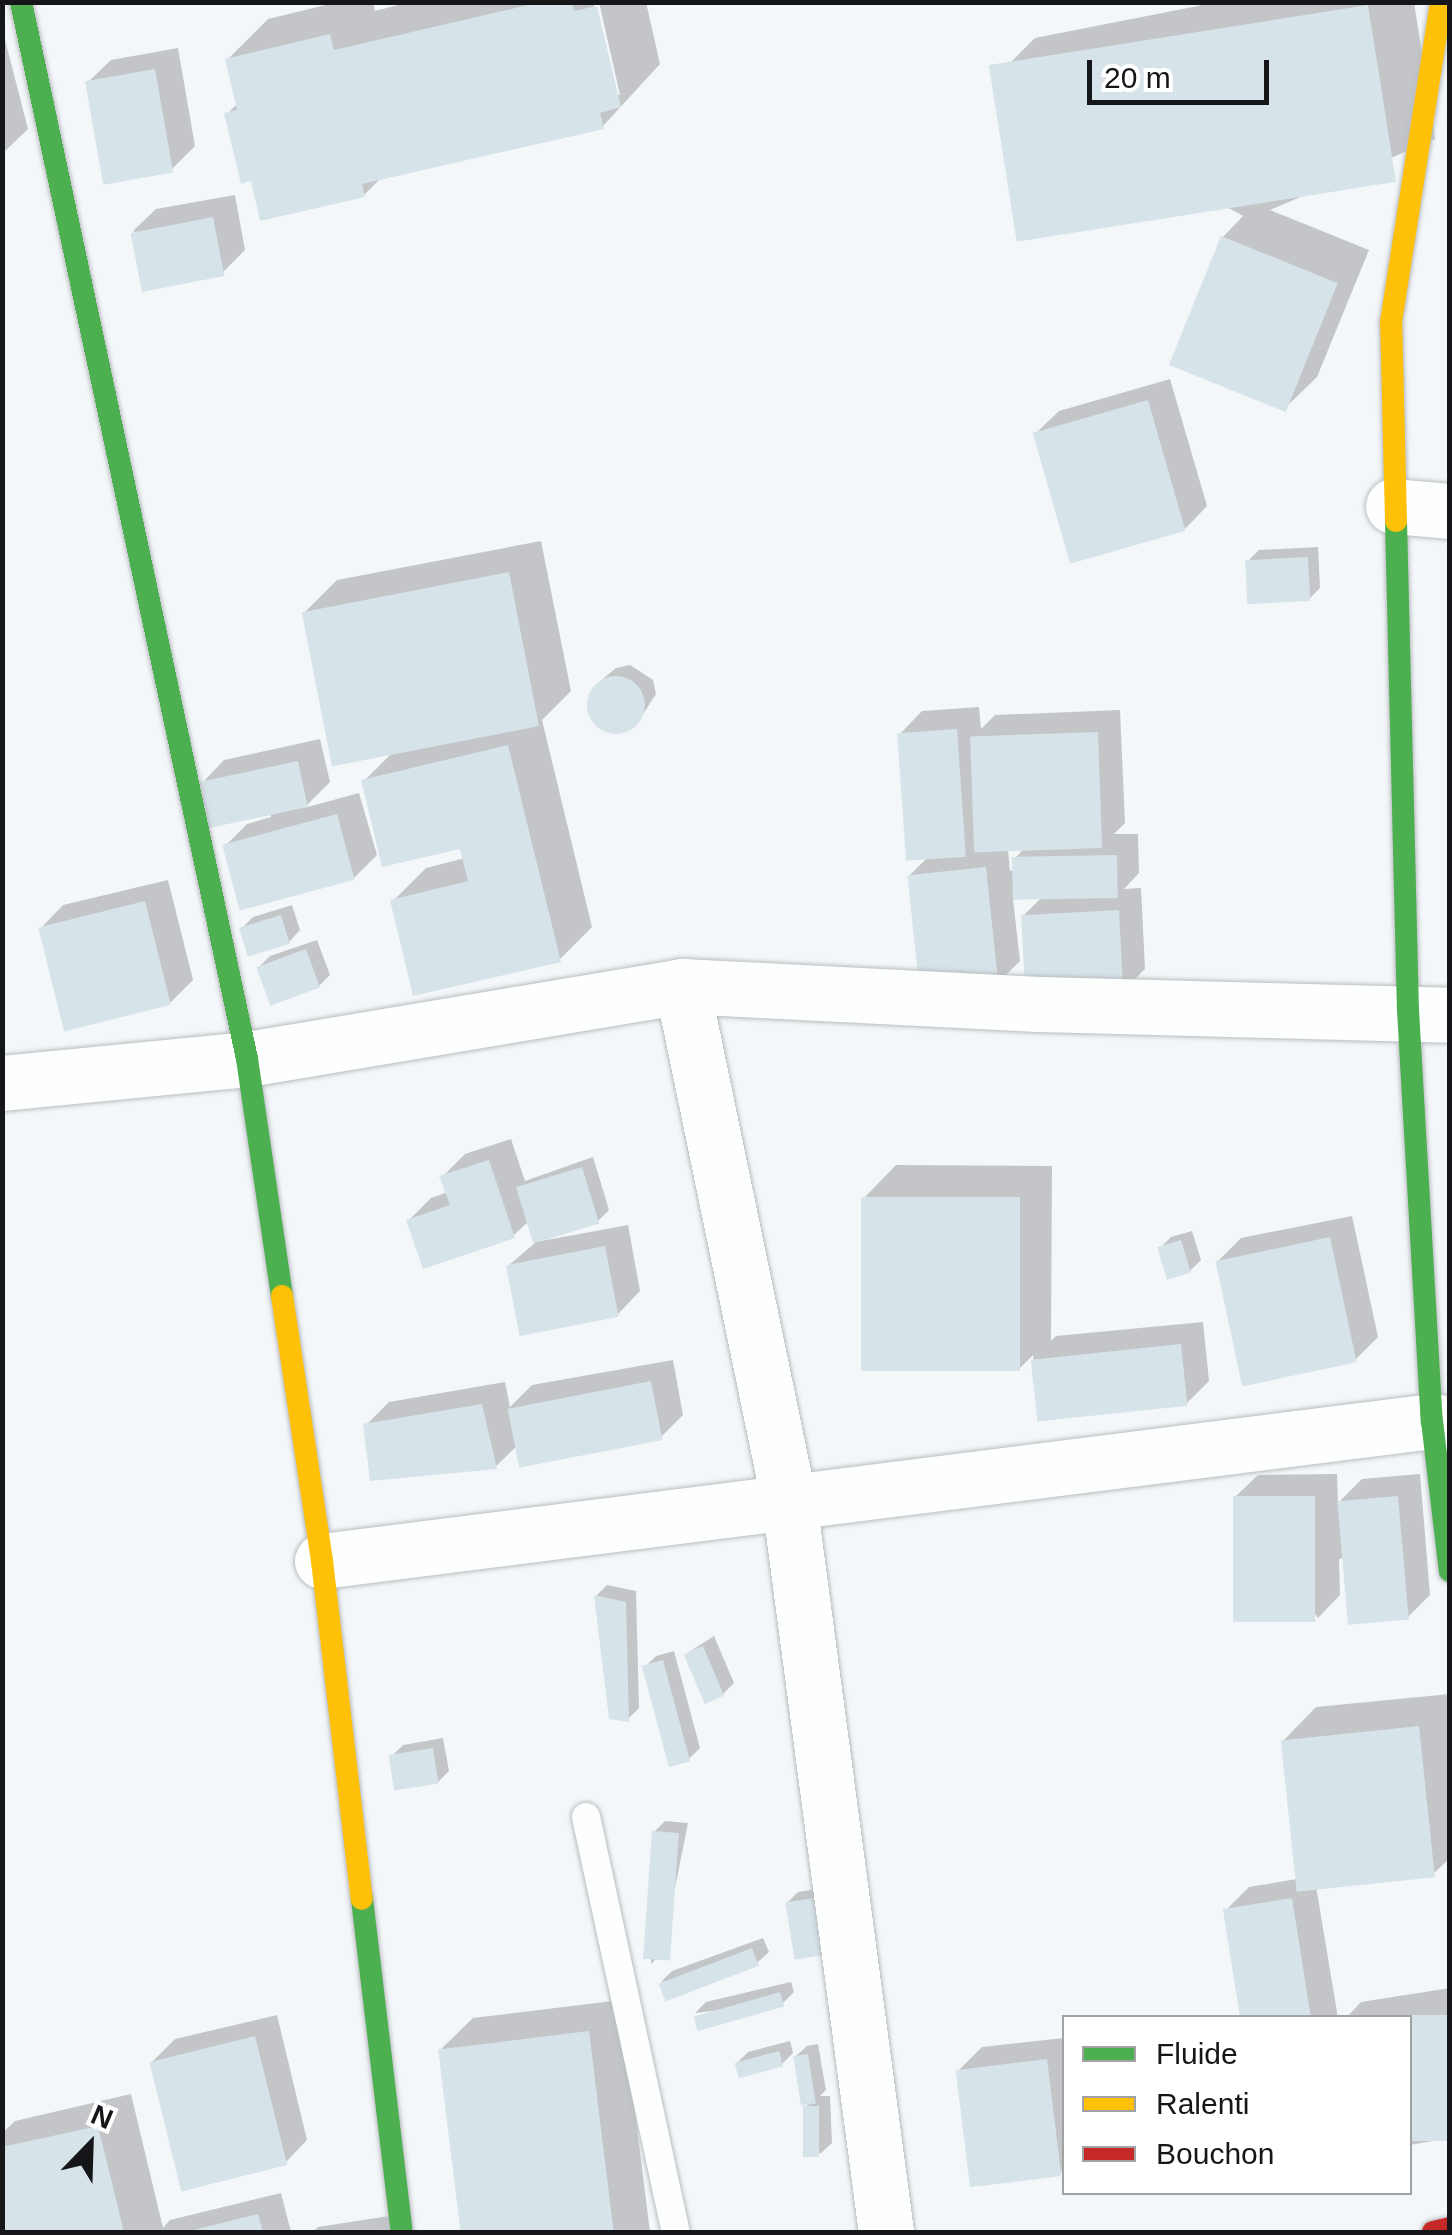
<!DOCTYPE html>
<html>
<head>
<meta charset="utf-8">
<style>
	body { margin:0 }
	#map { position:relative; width:1452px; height:2235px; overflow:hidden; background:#f4f7fa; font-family:Arial,sans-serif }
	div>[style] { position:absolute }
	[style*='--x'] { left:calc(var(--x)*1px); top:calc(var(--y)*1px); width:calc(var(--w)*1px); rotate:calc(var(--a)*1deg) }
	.shadow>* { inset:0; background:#0003 }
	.building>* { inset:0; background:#d6e3e9; transform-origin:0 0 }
	.round { border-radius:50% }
	.roads { filter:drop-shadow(0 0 2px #babdc0) drop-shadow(0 0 2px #babdc0) }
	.lane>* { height:28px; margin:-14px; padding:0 14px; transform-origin:14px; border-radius:14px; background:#fdfefe }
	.street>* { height:55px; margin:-27.5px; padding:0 27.5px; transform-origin:27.5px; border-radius:27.5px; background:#fdfefe }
	.fast>* { height:22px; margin:-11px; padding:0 11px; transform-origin:11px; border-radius:11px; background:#4caf50 }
	.slow>* { height:22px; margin:-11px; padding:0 11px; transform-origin:11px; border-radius:11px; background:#ffc107 }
	.jam>* { height:22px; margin:-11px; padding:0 11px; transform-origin:11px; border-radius:11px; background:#c62828 }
	span { translate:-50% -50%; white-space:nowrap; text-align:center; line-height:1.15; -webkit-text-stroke:8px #fff; paint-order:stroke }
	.frame { position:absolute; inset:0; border:5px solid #141619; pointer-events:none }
	.legend { position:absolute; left:1062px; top:2015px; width:350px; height:180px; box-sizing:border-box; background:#fff; border:2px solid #a1a2a3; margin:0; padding:12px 18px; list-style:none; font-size:30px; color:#141619 }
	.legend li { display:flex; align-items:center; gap:20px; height:50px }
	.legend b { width:50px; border:2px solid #a1a2a3 }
	.north { position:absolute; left:40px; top:2095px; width:100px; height:100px; -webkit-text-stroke:8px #fff; paint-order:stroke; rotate:23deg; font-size:28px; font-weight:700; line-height:40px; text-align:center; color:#141619 }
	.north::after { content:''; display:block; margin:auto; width:35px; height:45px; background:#141619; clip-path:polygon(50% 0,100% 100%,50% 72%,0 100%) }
	.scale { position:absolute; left:1087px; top:60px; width:182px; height:45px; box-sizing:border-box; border:5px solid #141619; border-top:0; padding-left:12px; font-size:30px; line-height:35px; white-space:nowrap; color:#141619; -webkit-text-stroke:8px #fff; paint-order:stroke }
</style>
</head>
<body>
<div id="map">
	<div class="shadow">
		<div style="clip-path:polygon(338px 2px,373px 2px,375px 11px,410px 2px,593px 2px,615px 95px,620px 95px,599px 2px,646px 2px,660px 64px,603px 126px,382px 177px,364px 195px,252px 178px,227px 114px,238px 103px,227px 60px,268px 19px)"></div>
		<div style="clip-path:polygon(1218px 2px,1414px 2px,1435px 139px,1270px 210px,1369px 250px,1317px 377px,1284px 409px,1223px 237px,1243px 216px,994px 79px,1035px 38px)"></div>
		<div style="clip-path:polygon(2px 28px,28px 129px,2px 154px)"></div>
		<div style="clip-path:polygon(178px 48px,195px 146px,172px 169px,88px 82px,111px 60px)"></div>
		<div style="clip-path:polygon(235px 195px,245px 250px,222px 273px,133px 231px,156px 209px)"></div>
		<div style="clip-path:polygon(1170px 379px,1207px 506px,1185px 529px,1036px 433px,1059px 411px)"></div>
		<div style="clip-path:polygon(541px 541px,571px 691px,542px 720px,592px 927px,560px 959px,393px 901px,426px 868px,465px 858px,462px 846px,364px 781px,393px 752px,304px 613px,337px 580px)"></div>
		<div style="clip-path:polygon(1318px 547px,1320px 588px,1309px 599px,1248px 561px,1259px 550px)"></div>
		<div style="clip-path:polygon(630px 665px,653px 680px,656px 694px,640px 719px,615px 732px,592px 717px,588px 704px,592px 690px,604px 678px,616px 668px)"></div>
		<div style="clip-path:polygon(evenodd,979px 707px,981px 729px,995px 715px,1120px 710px,1125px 823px,1114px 834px,1138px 834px,1139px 873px,1124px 889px,1141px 888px,1145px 969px,1122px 992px,1024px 915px,1041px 898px,1013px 899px,1020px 961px,997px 984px,909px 876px,929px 856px,900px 734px,922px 711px,979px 707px,1024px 849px,1014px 859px,1014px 870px,1010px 871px,1008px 850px,1024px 849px)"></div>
		<div style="clip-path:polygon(320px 739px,330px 782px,304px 808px,359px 793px,377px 855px,354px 878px,224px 847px,247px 824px,271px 817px,270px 813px,202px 783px,224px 760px)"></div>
		<div style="clip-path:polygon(168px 880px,193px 980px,170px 1003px,41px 928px,63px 905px)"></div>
		<div style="clip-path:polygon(292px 905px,300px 930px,289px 942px,242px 928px,253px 917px)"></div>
		<div style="clip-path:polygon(317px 940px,330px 975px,319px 986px,259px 967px,270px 956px)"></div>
		<div style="clip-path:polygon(511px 1139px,525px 1181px,593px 1157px,609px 1210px,598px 1221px,541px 1238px,541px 1241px,628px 1225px,640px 1291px,618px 1314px,508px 1266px,536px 1242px,530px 1220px,513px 1236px,409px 1220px,431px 1198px,448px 1192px,442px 1177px,465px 1154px)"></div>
		<div style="clip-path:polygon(896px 1165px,1052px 1166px,1051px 1341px,1056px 1336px,1203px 1322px,1209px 1381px,1186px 1404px,1040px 1418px,1033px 1355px,1018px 1370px,864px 1198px)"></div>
		<div style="clip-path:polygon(1352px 1216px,1378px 1337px,1356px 1359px,1218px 1261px,1241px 1238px)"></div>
		<div style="clip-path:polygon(1192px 1231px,1201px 1260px,1190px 1271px,1160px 1248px,1171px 1237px)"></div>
		<div style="clip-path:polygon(673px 1360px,683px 1415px,660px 1438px,517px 1446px,496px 1466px,366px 1425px,389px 1402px,505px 1382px,510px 1407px,532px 1385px)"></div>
		<div style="clip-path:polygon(1337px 1474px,1338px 1503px,1362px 1479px,1420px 1474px,1430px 1595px,1407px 1618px,1344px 1558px,1339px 1559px,1340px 1595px,1318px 1618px,1235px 1497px,1258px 1475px)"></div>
		<div style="clip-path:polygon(607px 1585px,636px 1591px,639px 1708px,628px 1719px,596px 1596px)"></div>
		<div style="clip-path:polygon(714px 1636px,734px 1683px,723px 1694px,686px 1654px)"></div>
		<div style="clip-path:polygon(674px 1651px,700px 1748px,689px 1759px,645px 1667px,656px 1656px)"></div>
		<div style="clip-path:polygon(1450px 1694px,1450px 1858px,1432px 1875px,1316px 1886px,1338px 2018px,1244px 2018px,1226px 1910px,1249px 1887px,1297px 1879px,1284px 1740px,1316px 1707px)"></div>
		<div style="clip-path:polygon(443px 1738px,449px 1771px,438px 1782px,392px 1756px,403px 1745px)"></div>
		<div style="clip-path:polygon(665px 1821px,688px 1823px,662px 1953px,651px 1964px,654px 1832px)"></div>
		<div style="clip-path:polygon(831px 1887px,839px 1940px,787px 1903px,798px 1892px)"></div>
		<div style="clip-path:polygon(763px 1938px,769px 1952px,757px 1963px,661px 1982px,672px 1971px)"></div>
		<div style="clip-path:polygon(791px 1982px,794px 1992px,783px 2003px,695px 2013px,706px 2002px)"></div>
		<div style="clip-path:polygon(1450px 1988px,1450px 2138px,1410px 2145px,1410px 2018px,1346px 2018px,1361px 2002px)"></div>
		<div style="clip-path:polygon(621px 2000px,650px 2232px,463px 2232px,440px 2050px,473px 2018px)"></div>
		<div style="clip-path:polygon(277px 2015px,307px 2140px,285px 2163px,152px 2062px,175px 2039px)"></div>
		<div style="clip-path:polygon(1064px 2038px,1064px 2169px,1060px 2173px,959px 2070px,982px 2047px)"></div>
		<div style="clip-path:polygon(790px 2041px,793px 2053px,782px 2064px,737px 2063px,748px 2052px)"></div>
		<div style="clip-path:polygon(818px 2044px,826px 2090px,820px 2096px,830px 2096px,832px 2143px,820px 2154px,805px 2107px,811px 2102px,795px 2057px,807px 2046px)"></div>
		<div style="clip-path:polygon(131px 2094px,163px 2228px,170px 2220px,281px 2193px,291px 2232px,2px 2232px,2px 2133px,15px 2121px)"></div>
		<div style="clip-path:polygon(389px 2216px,392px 2232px,313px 2232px,318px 2227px)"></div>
	</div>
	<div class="building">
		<div style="clip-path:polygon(541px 2px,572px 2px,574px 11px,597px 6px,621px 107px,600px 113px,604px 129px,362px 184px,365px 197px,260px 221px,251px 181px,241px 184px,224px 113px,237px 110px,225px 59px,330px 34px,334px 50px)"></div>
		<div style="left:1368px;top:5px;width:179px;height:384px;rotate:81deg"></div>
		<div style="left:155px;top:69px;width:105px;height:71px;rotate:80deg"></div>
		<div style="left:213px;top:217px;width:60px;height:84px;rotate:79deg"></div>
		<div style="left:1221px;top:236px;width:126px;height:139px;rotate:22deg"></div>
		<div style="left:1148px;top:400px;width:136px;height:120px;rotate:74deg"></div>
		<div style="left:1308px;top:557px;width:44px;height:63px;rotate:87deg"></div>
		<div style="left:509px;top:572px;width:157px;height:211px;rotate:79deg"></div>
		<div class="round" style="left:587px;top:676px;width:58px;height:58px"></div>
		<div style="left:957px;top:729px;width:128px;height:60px;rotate:86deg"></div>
		<div style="left:1098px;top:732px;width:116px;height:128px;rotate:88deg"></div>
		<div style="clip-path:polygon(508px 745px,561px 962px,413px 996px,390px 900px,468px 881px,460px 849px,382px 867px,361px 780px)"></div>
		<div style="left:298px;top:761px;width:47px;height:101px;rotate:78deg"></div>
		<div style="left:337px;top:814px;width:68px;height:119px;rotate:75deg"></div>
		<div style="left:1117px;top:855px;width:43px;height:105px;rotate:89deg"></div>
		<div style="left:986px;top:867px;width:120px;height:79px;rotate:84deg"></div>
		<div style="left:145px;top:901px;width:107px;height:110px;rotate:76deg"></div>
		<div style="left:1119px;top:910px;width:84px;height:98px;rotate:87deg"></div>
		<div style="left:281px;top:915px;width:30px;height:44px;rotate:73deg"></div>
		<div style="left:306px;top:949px;width:41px;height:53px;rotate:70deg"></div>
		<div style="clip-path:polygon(489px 1160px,515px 1238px,423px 1269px,406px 1220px,450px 1205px,439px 1176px)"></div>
		<div style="left:582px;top:1167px;width:59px;height:69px;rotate:73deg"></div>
		<div style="left:861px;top:1197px;width:159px;height:174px"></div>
		<div style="left:1330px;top:1237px;width:128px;height:117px;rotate:78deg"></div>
		<div style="left:1181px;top:1240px;width:34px;height:25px;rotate:73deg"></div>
		<div style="left:605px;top:1246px;width:72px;height:101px;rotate:79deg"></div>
		<div style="left:1181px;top:1344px;width:62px;height:151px;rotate:84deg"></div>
		<div style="left:651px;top:1381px;width:60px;height:146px;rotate:79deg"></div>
		<div style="clip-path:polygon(482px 1404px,497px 1469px,370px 1481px,363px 1424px)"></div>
		<div style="left:1233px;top:1496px;width:82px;height:126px"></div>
		<div style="left:1398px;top:1496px;width:124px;height:61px;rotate:85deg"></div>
		<div style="clip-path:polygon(594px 1595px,626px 1602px,629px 1722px,609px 1719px)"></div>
		<div style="left:703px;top:1646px;width:54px;height:21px;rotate:67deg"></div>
		<div style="left:663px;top:1660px;width:105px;height:22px;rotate:75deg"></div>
		<div style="left:1419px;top:1726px;width:152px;height:139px;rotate:84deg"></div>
		<div style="left:433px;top:1748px;width:36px;height:45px;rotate:81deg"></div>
		<div style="left:652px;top:1831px;width:27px;height:128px;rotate:4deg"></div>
		<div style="left:820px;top:1897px;width:58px;height:35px;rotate:81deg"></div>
		<div style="left:1292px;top:1898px;width:122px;height:70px;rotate:81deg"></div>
		<div style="left:752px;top:1948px;width:19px;height:100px;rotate:69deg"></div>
		<div style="left:780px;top:1992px;width:15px;height:90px;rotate:74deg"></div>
		<div style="left:1450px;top:2015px;width:126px;height:40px;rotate:90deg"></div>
		<div style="left:589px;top:2031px;width:203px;height:152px;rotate:83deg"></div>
		<div style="left:255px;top:2036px;width:133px;height:109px;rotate:76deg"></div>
		<div style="left:779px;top:2051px;width:16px;height:46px;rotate:75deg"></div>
		<div style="left:808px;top:2054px;width:50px;height:15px;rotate:81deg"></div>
		<div style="left:1047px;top:2059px;width:118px;height:92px;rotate:83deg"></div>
		<div style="left:803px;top:2106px;width:16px;height:51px"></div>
		<div style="clip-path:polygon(98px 2126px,124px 2232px,2px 2232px,2px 2147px)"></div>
		<div style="clip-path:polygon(258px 2214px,263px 2232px,191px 2232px,190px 2231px)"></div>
	</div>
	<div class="roads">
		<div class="lane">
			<div style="--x:586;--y:1817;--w:425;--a:77.8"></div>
		</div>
		<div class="street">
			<div style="--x:1393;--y:506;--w:57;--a:5"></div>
			<div style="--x:682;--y:986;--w:527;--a:78.28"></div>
			<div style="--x:789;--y:1502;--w:736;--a:82.43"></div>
			<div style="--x:2;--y:1083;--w:246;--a:-5.6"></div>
			<div style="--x:247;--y:1059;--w:441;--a:-9.5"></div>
			<div style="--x:682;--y:986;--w:357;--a:2.9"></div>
			<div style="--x:1039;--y:1004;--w:411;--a:1.5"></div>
			<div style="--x:322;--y:1561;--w:1119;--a:-7.19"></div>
			<div style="--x:1432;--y:1421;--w:18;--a:9"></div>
		</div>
		<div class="fast">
			<div style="--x:21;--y:2;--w:1081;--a:77.93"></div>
			<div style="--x:247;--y:1059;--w:240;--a:81.6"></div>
			<div style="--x:1396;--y:521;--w:489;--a:88.6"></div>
			<div style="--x:1408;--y:1010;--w:412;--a:86.7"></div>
			<div style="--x:1432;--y:1421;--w:151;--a:83.2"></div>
			<div style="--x:362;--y:1899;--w:335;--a:83.2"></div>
		</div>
		<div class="slow">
			<div style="--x:1396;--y:521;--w:199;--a:-91.4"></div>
			<div style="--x:1391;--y:322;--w:324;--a:-81.1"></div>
			<div style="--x:282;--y:1296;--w:268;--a:81.4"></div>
			<div style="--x:322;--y:1561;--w:340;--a:83.3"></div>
		</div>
		<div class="jam">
			<div style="--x:1433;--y:2232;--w:17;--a:-13"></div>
		</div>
	</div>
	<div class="frame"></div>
	<ul class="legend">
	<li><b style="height:12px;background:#4caf50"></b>Fluide</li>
	<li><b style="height:12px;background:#ffc107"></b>Ralenti</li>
	<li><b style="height:12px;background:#c62828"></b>Bouchon</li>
	</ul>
	<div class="north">N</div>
	<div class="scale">20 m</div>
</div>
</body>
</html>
